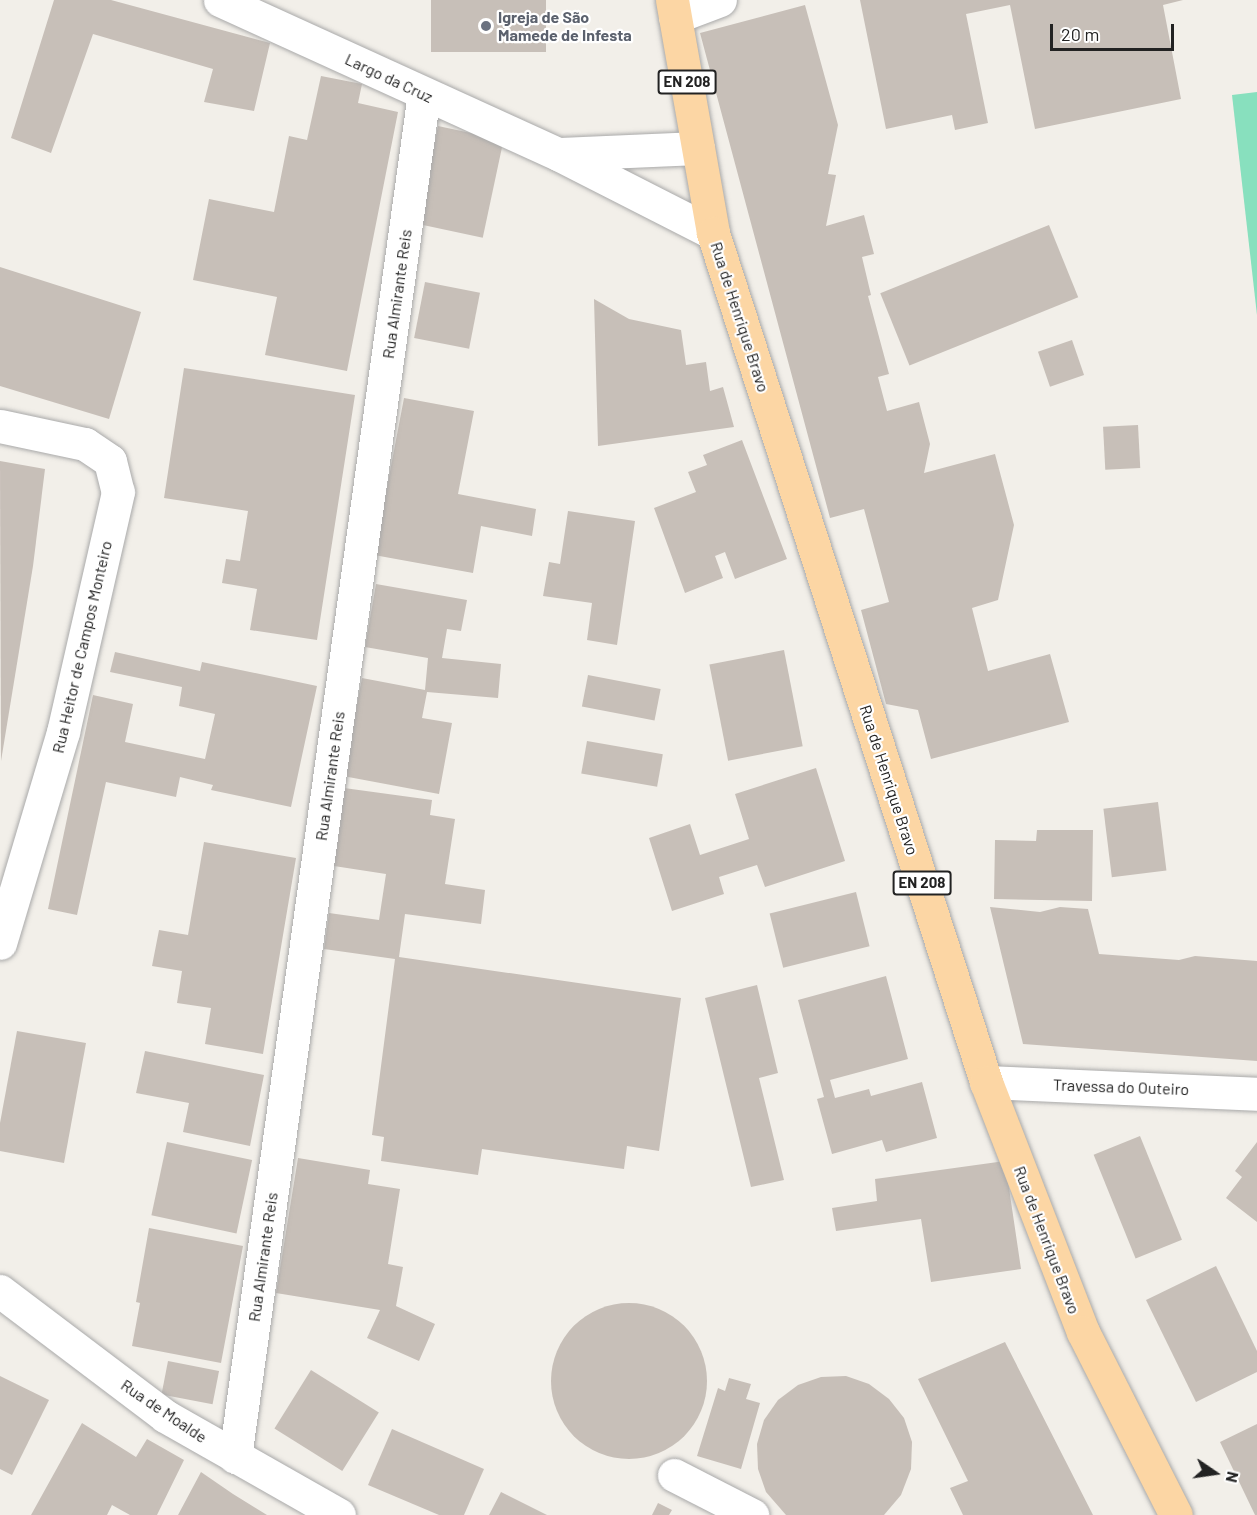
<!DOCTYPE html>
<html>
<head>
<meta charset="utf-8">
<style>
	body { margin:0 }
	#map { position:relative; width:1257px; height:1515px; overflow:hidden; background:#f2efe9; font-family:Barlow,sans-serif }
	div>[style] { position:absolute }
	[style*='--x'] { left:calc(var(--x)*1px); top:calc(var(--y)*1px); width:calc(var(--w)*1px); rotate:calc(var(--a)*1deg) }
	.pitch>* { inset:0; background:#88e0be }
	.building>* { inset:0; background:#c7bfb8; transform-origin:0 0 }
	.round { border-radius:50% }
	.roads { filter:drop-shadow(0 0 2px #a9a9a9) drop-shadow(0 0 2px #a9a9a9) }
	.minor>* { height:33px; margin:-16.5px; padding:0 16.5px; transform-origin:16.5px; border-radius:16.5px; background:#fff }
	.major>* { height:33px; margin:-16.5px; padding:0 16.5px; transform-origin:16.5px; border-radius:16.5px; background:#fcd6a4 }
	.dots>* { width:16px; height:16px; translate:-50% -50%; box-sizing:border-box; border:3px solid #fff; border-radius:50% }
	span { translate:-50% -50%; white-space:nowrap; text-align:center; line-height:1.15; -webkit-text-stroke:4.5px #fff; paint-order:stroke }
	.shield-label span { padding:2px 4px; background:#fff; border:2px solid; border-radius:4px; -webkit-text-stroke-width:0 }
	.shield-label { font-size:15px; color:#222; font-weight:700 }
	.worship-label { font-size:16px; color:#5b616d; font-weight:700 }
	.left { translate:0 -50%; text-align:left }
	.street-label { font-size:16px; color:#222 }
	.north { position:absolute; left:1185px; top:1443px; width:60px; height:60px; -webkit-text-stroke:4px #fff; paint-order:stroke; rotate:103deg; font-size:16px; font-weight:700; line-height:24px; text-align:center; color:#222 }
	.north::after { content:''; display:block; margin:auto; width:21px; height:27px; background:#222; clip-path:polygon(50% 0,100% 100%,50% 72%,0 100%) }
	.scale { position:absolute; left:1050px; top:24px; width:124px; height:27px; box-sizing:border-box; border:3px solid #222; border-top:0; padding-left:8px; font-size:18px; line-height:21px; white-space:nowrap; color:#222; -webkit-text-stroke:4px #fff; paint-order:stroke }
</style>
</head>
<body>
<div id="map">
	<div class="pitch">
		<div style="clip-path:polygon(1257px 92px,1257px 315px,1232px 95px)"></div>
	</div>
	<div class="building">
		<div style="clip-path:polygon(54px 0,111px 0,270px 43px,254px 111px,204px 102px,213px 69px,93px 34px,51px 153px,11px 138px)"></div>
		<div style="left:431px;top:0;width:115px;height:52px"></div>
		<div style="clip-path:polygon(860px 0,1183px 0,1163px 5px,1181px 99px,1035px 129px,1010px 5px,966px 14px,988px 123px,955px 130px,952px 115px,886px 129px)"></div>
		<div style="clip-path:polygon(805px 5px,838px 125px,828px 174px,836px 175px,826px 226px,864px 215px,874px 254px,862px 257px,871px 295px,868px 296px,889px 374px,878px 377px,887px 411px,919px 402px,930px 444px,924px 473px,995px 454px,1014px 525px,998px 600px,972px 608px,988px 671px,1050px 654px,1069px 722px,931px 759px,918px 710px,886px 704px,861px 610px,889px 602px,864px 509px,830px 518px,700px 33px)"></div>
		<div style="clip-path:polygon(321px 76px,362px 84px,358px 103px,398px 112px,347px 371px,265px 355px,277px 297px,193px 280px,209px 199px,274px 212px,289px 136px,307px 140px)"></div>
		<div style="left:438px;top:126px;width:67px;height:100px;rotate:12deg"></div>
		<div style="left:1049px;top:225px;width:78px;height:182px;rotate:68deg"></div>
		<div style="clip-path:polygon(0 267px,141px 312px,109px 419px,0 386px)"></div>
		<div style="left:425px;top:282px;width:56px;height:57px;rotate:11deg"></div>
		<div style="clip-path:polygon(594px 299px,629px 319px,681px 330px,686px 365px,706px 362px,710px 391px,723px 387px,734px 427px,598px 446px)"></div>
		<div style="left:1072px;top:340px;width:37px;height:36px;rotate:71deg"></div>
		<div style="clip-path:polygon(184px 368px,355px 395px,317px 640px,250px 630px,257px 589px,222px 583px,226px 559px,240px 561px,248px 511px,164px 498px)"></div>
		<div style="clip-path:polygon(404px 398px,474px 411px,458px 494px,536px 509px,532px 536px,481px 526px,473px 573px,374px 555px)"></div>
		<div style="left:1138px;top:425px;width:43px;height:35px;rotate:87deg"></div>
		<div style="clip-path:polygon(742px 440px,787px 559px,735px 579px,725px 552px,715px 556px,723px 578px,685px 593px,654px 508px,696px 492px,688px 472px,707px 465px,703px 455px)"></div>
		<div style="clip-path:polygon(0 461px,45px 469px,33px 566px,1px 761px)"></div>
		<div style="clip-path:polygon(568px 511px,635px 521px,617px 645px,587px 640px,592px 603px,543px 596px,549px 562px,560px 564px)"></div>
		<div style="clip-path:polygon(376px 584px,467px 600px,461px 631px,447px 629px,442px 658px,501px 664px,498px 698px,427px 692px,422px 718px,452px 723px,439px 794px,343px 776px,362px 678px,425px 690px,428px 658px,365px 647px)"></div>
		<div style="left:784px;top:650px;width:98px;height:76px;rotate:79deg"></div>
		<div style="clip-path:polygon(115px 652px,200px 671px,202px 662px,317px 686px,291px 807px,211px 790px,213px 785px,180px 777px,176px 797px,106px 782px,77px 915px,48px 909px,93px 695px,133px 704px,125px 742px,205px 759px,215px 714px,179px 706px,182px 687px,110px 672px)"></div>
		<div style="left:588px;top:675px;width:74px;height:32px;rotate:11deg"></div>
		<div style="left:587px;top:741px;width:77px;height:33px;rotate:10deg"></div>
		<div style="clip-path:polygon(816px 768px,845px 861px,765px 887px,757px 865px,719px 877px,724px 894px,672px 911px,649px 838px,690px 824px,700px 855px,749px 839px,735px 794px)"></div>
		<div style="clip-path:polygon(344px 788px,432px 800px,430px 815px,455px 819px,445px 884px,485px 890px,481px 924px,405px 914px,399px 957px,681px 998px,659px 1151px,627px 1146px,624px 1169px,482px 1149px,478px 1175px,381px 1161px,384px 1137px,372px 1135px,395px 959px,324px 949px,329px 913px,379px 920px,386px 874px,334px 866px)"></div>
		<div style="left:1158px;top:802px;width:69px;height:55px;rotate:83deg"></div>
		<div style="clip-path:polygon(1037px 830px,1093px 830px,1092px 901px,994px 899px,995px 840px,1036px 841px)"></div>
		<div style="clip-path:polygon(204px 842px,296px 858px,263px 1054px,205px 1044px,211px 1008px,177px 1003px,182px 971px,152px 966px,159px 930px,188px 935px)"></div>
		<div style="left:856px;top:892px;width:56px;height:89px;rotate:76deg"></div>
		<div style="clip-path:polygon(990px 907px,1040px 912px,1060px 907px,1088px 909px,1099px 954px,1179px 960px,1195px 956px,1257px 961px,1257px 1061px,1023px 1044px)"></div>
		<div style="clip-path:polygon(886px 976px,908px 1059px,830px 1080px,835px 1098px,869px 1089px,871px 1096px,922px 1082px,937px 1138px,886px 1152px,882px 1140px,832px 1154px,817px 1099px,824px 1097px,798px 1000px)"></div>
		<div style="clip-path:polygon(757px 985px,778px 1073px,759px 1078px,784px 1180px,751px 1187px,705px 998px)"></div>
		<div style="clip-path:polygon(17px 1031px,86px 1043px,64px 1163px,0 1151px,0 1123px)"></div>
		<div style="clip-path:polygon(145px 1051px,264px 1075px,250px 1146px,183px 1132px,189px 1103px,136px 1093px)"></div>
		<div style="left:1140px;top:1136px;width:112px;height:50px;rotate:68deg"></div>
		<div style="left:167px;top:1142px;width:87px;height:75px;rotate:12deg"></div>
		<div style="clip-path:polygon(1257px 1142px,1257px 1222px,1226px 1198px,1242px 1177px,1235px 1171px)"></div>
		<div style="clip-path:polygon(298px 1158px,370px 1170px,368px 1184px,400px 1189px,388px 1264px,403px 1267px,396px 1306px,435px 1324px,419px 1361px,367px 1338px,380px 1310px,276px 1293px)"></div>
		<div style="clip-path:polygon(1005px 1161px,1021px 1269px,931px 1282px,921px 1219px,836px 1231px,832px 1208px,877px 1201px,875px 1179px)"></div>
		<div style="clip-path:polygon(149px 1228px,243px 1246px,221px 1363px,132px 1346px,140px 1303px,136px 1302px)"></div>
		<div style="clip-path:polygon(1216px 1266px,1257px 1351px,1257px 1372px,1196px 1402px,1146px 1300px)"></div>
		<div class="round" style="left:551px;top:1303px;width:156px;height:156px"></div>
		<div style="clip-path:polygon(1005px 1342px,1093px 1515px,963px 1515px,950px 1488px,968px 1481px,918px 1379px)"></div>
		<div style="left:168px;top:1361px;width:52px;height:34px;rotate:11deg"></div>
		<div style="left:311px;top:1370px;width:80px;height:69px;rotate:32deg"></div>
		<div style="clip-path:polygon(0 1376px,49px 1400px,12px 1475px,0 1469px)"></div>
		<div style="clip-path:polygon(846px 1376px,869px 1384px,889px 1399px,904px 1418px,912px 1442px,911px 1469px,901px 1495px,884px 1515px,786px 1515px,766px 1492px,758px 1469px,757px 1444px,764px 1420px,778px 1400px,798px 1385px,821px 1377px)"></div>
		<div style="clip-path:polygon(729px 1378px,751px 1384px,746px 1399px,760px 1403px,741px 1469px,697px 1456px,718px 1388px,725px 1391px)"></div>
		<div style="clip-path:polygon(82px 1423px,136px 1457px,147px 1439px,184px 1460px,157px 1515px,130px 1515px,112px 1505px,107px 1515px,31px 1515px)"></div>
		<div style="clip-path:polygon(1257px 1424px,1257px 1515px,1255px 1515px,1220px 1442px)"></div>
		<div style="clip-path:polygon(392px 1429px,484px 1469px,464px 1515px,439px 1515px,368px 1485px)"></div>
		<div style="clip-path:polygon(201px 1472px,233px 1494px,267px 1515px,178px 1515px)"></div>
		<div style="clip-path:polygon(501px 1492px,547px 1515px,489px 1515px)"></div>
		<div style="clip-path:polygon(658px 1503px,672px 1510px,669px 1515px,652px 1515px)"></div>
	</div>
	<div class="roads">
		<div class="minor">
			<div style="--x:220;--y:0;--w:371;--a:24.5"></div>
			<div style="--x:558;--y:154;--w:174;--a:27"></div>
			<div style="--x:675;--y:17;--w:48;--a:-20.7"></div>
			<div style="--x:560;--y:154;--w:138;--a:-2.5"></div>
			<div style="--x:0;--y:426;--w:87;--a:12"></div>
			<div style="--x:85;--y:444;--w:30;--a:34"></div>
			<div style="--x:110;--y:461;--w:32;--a:76"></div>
			<div style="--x:118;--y:492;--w:246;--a:102.9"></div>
			<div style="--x:63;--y:732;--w:220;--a:106.6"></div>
			<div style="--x:986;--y:1082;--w:271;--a:2.5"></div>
			<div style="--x:0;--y:1291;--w:207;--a:37.1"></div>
			<div style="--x:165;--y:1416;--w:200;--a:29.6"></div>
			<div style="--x:235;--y:1457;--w:1376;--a:-82.11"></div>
			<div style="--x:674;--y:1475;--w:88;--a:27.1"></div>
		</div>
		<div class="major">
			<div style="--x:672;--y:0;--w:237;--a:80"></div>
			<div style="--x:713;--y:233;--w:892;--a:72.17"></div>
			<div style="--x:986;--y:1082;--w:268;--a:68.8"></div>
			<div style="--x:1083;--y:1332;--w:205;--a:63.1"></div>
		</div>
	</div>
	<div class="dots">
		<div style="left:486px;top:26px;background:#6b7280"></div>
	</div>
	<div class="shield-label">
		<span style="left:687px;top:82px">EN 208</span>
		<span style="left:922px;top:883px">EN 208</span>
	</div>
	<div class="worship-label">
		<span class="left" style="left:498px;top:26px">Igreja de São<br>Mamede de Infesta</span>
	</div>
	<div class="street-label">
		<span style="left:389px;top:78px;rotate:25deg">Largo da Cruz</span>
		<span style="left:397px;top:294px;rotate:-82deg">Rua Almirante Reis</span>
		<span style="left:740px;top:317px;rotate:72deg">Rua de Henrique Bravo</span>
		<span style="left:82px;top:647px;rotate:-77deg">Rua Heitor de Campos Monteiro</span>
		<span style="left:330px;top:776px;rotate:-82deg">Rua Almirante Reis</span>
		<span style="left:889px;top:780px;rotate:72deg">Rua de Henrique Bravo</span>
		<span style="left:1121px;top:1087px;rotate:2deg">Travessa do Outeiro</span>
		<span style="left:1047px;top:1240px;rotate:69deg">Rua de Henrique Bravo</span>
		<span style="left:263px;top:1257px;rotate:-82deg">Rua Almirante Reis</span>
		<span style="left:164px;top:1411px;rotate:34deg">Rua de Moalde</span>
	</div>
	<div class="north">N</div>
	<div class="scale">20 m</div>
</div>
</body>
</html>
